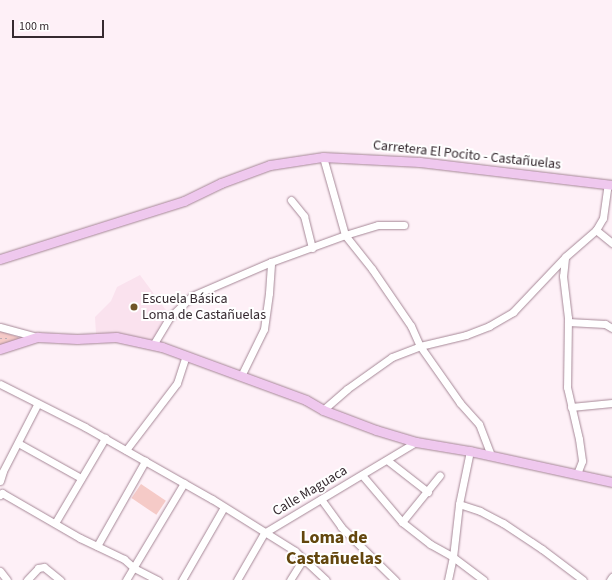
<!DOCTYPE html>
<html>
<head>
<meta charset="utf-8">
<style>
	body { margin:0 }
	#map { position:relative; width:612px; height:580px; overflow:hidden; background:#fef0f7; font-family:"Source Sans 3",sans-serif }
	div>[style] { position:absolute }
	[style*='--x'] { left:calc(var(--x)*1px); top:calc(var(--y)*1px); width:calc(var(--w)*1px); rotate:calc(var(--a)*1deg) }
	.built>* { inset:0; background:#fae2ee }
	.green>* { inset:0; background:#f5cac7; transform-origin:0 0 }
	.path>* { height:1px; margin-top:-0.5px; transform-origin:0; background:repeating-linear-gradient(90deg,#baacb3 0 2px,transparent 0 5px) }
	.roads { filter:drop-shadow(0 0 1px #a68897) drop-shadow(0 0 1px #a68897) }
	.minor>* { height:7px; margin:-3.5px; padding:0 3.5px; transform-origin:3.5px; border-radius:3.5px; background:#fff }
	.major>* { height:9px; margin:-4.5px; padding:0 4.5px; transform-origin:4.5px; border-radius:4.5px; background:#efc8ee }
	.dots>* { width:11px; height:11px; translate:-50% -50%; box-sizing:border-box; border:2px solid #fff; border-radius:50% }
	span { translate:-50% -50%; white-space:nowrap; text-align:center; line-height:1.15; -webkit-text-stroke:4px #fff; paint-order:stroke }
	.street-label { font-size:14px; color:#362a30 }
	.poi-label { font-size:14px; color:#362a30 }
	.left { translate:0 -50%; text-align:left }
	.district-label { font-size:18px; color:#63460d; font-weight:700 }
	.scale { position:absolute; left:12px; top:20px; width:92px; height:18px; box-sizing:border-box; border:2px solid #362a30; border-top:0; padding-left:5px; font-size:12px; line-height:14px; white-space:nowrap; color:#362a30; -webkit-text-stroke:3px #fff; paint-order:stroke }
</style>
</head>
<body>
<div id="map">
	<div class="built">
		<div style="clip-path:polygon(140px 275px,168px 313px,152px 341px,127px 335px,96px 334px,95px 317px,111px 301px,117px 287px)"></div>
	</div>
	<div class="green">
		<div style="clip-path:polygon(0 331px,18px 337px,19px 339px,0 347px)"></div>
		<div style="left:141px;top:484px;width:30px;height:17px;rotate:34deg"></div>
	</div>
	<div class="path">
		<div style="--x:0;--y:338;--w:7;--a:0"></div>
	</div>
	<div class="roads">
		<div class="minor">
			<div style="--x:323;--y:157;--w:81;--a:74.2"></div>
			<div style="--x:345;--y:235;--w:43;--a:51.5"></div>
			<div style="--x:372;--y:269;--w:69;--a:55.6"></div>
			<div style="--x:411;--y:326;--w:22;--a:66"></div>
			<div style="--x:420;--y:346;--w:70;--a:54.9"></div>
			<div style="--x:460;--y:403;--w:28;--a:48"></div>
			<div style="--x:479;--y:424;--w:34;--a:69"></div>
			<div style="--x:291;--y:200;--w:21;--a:51"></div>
			<div style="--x:304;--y:216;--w:33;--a:76"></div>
			<div style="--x:596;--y:230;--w:21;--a:39"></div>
			<div style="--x:565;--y:258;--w:18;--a:96"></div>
			<div style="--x:563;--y:276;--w:42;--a:83.2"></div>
			<div style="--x:568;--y:318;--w:69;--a:90.8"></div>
			<div style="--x:567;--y:387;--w:53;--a:77"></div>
			<div style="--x:579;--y:439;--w:22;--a:82"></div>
			<div style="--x:582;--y:461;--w:14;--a:111"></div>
			<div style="--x:568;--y:322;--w:37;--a:3"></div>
			<div style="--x:605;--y:324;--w:8;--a:30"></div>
			<div style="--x:0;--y:327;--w:39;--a:15"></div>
			<div style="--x:153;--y:345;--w:33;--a:-59"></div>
			<div style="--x:170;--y:317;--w:30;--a:-44"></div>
			<div style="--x:192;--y:296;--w:86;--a:-23.3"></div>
			<div style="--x:271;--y:262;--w:79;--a:-20"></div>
			<div style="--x:345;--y:235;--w:34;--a:-17"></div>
			<div style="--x:378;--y:225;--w:26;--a:0"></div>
			<div style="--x:241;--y:376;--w:52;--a:-63.9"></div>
			<div style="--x:264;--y:329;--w:36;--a:-82"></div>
			<div style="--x:269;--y:293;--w:31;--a:-86"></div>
			<div style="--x:0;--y:384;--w:95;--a:26.8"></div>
			<div style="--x:85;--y:427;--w:146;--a:29.6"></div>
			<div style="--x:212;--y:499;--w:98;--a:32.1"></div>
			<div style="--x:295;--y:551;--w:42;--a:43.1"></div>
			<div style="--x:571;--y:407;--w:41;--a:-5.6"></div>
			<div style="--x:323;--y:410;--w:32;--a:-41"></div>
			<div style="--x:347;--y:389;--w:55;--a:-35.4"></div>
			<div style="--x:392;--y:357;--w:30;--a:-21"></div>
			<div style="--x:420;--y:346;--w:47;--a:-13.4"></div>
			<div style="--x:466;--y:335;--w:25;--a:-21"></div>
			<div style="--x:489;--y:326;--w:28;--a:-30"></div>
			<div style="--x:513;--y:312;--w:76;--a:-46.6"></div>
			<div style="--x:565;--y:257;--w:41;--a:-41.1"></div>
			<div style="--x:596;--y:230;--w:14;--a:-60"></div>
			<div style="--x:603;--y:218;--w:34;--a:-82"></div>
			<div style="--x:18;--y:443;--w:72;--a:29.1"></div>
			<div style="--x:126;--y:450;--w:84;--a:-52.7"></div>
			<div style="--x:177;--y:383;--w:28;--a:-72"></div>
			<div style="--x:387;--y:460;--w:52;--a:38"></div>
			<div style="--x:362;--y:475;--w:62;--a:49.6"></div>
			<div style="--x:402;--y:522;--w:36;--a:38"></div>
			<div style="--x:430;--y:544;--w:26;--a:29"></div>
			<div style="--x:453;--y:557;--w:38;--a:37"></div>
			<div style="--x:0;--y:481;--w:10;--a:-73"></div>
			<div style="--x:3;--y:471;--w:76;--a:-62.8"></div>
			<div style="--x:0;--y:495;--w:3;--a:-45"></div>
			<div style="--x:2;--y:493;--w:90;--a:30"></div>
			<div style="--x:80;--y:538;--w:49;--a:25.5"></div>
			<div style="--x:124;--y:559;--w:13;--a:42"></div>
			<div style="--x:134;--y:568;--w:27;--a:27"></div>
			<div style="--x:321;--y:499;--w:34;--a:54"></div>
			<div style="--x:341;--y:527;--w:76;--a:44.5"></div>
			<div style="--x:459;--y:504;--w:22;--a:18"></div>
			<div style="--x:480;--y:511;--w:26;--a:28"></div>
			<div style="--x:503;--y:523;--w:47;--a:33.7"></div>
			<div style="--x:542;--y:549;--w:51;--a:37.1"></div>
			<div style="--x:402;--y:522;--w:60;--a:-51"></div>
			<div style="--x:55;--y:523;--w:99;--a:-59.5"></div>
			<div style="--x:97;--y:546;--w:98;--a:-60.5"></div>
			<div style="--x:0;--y:571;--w:11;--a:52"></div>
			<div style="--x:27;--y:580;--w:16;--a:-47"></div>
			<div style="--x:38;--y:568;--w:6;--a:-9"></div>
			<div style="--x:44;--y:567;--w:21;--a:39"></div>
			<div style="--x:126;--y:580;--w:113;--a:-59.1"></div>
			<div style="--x:182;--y:580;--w:84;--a:-60.1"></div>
			<div style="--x:237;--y:580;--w:54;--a:-60.1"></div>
			<div style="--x:264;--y:533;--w:177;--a:-30.9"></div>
			<div style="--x:290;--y:580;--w:25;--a:-58"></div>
			<div style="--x:448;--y:580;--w:24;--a:-78"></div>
			<div style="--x:453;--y:557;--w:53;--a:-83.5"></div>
			<div style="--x:459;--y:504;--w:54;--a:-78.3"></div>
			<div style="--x:610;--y:580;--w:4;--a:-56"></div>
		</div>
		<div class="major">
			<div style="--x:0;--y:259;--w:193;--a:-17.5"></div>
			<div style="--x:184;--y:201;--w:41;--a:-25.9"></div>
			<div style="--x:221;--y:183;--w:52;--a:-20.2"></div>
			<div style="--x:270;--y:165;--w:54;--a:-8.6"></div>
			<div style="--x:323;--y:157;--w:97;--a:3"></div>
			<div style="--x:420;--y:162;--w:193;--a:6.8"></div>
			<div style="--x:0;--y:349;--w:40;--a:-18"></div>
			<div style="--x:38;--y:337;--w:39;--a:3"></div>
			<div style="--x:77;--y:339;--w:39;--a:-3"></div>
			<div style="--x:116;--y:337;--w:47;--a:12.3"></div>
			<div style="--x:162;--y:347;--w:153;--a:20.2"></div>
			<div style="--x:306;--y:400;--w:20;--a:30"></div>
			<div style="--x:323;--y:410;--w:57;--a:20.7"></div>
			<div style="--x:376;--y:430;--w:42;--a:16.7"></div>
			<div style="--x:416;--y:442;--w:55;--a:9.5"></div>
			<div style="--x:470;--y:451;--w:145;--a:12.3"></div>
		</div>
	</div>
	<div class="dots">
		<div style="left:134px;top:307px;background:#705527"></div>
	</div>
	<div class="street-label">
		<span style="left:467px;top:155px;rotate:6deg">Carretera El Pocito - Castañuelas</span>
		<span style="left:310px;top:491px;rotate:-31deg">Calle Maguaca</span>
	</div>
	<div class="poi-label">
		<span class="left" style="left:142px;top:307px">Escuela Básica<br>Loma de Castañuelas</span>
	</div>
	<div class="district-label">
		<span style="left:334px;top:549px">Loma de<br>Castañuelas</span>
	</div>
	<div class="scale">100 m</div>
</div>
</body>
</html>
